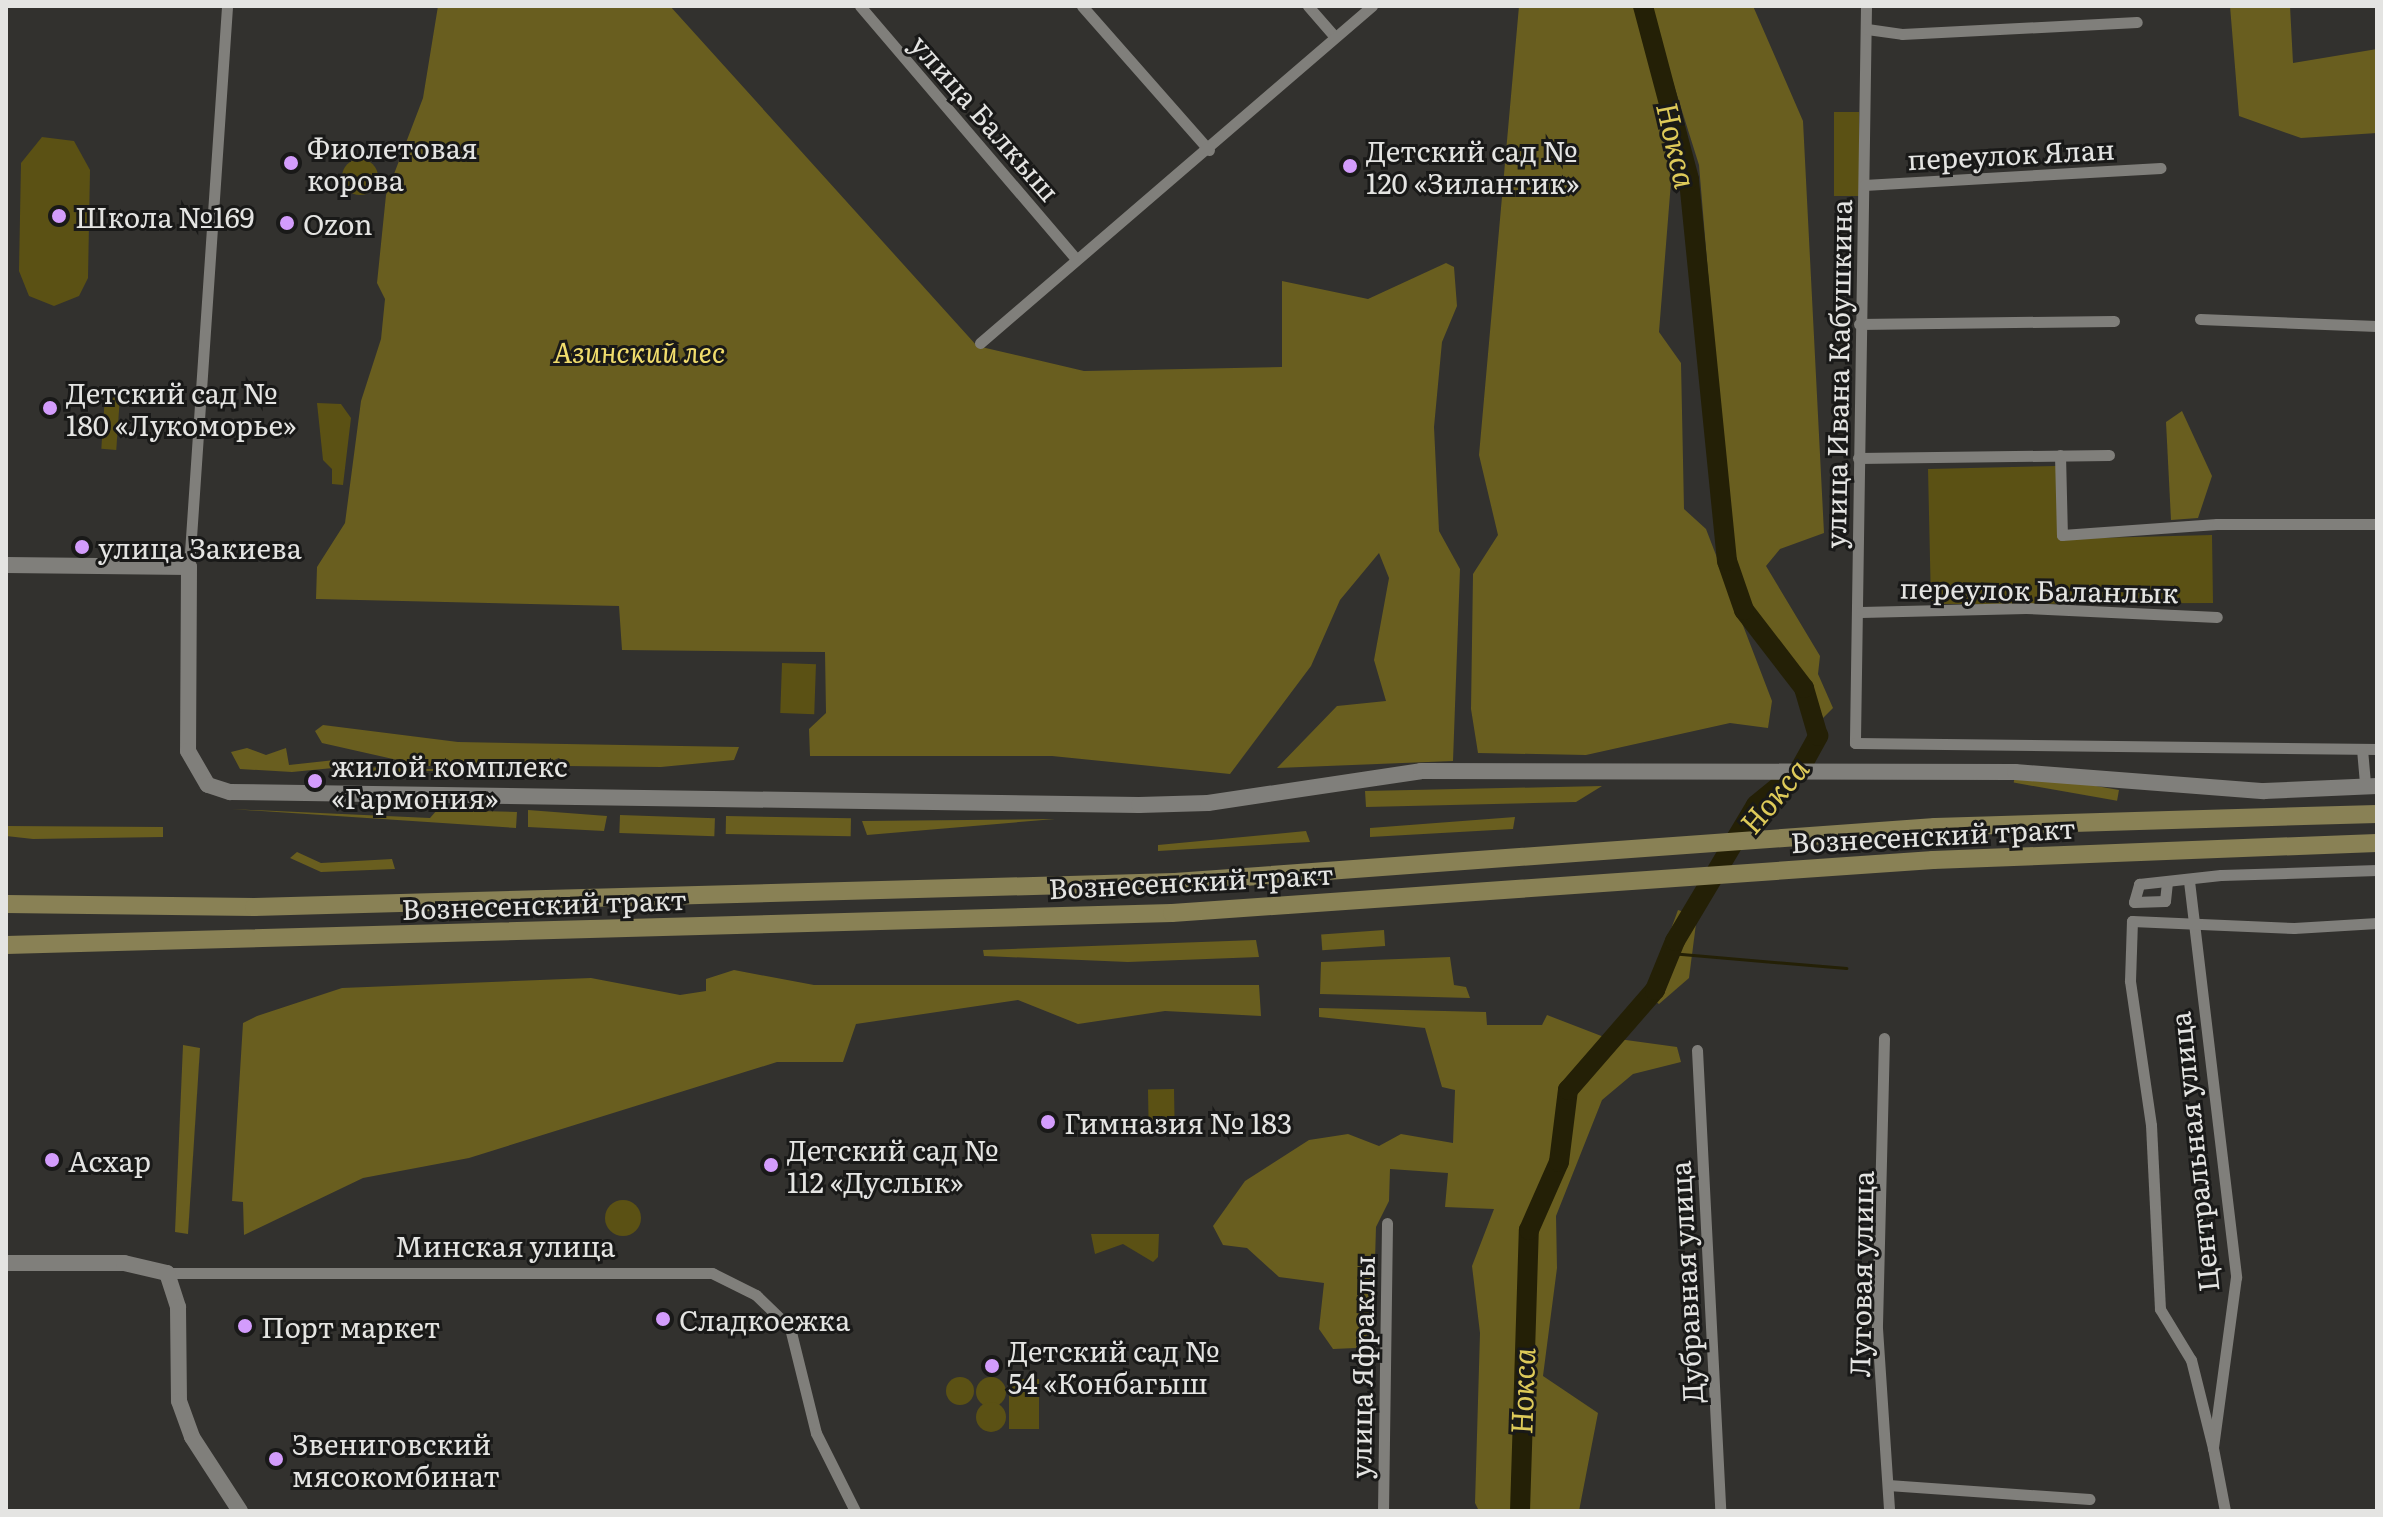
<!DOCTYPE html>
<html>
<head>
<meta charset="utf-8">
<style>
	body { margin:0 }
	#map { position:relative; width:2383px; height:1517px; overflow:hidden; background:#32312e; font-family:Literata,serif }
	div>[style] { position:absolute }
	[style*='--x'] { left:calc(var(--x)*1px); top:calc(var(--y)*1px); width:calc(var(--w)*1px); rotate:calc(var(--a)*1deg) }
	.green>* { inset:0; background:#5b5114; transform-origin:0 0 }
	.round { border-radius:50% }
	.forest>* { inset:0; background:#695e1f; transform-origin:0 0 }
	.stream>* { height:3px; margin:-1.5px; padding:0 1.5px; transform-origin:1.5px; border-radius:1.5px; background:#242006 }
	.river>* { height:20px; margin:-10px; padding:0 10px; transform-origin:10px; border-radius:10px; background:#242006 }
	.street>* { height:11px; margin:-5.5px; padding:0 5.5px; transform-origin:5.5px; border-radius:5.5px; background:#807f7b }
	.secondary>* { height:16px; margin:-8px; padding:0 8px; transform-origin:8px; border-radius:8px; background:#807f7b }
	.primary>* { height:18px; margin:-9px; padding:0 9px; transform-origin:9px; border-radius:9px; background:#898155 }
	.dots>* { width:22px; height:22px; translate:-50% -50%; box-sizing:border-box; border:4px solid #191918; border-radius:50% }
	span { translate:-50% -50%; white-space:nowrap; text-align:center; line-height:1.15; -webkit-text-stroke:6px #191918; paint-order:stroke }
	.street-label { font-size:28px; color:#e4e4e2 }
	.poi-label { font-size:28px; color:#e4e4e2 }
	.left { translate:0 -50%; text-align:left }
	.park-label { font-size:28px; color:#f0dc6c; font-style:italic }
	.water-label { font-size:30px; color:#deca59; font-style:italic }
	.frame { position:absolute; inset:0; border:8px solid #e4e4e2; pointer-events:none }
</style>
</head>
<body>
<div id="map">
	<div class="green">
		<div style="left:1834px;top:112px;width:25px;height:84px"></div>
		<div style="clip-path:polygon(42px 137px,74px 141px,90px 170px,88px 278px,79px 296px,54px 306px,29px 296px,19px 271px,21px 163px)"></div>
		<div class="round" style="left:342px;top:159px;width:36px;height:36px"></div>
		<div style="left:105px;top:396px;width:15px;height:53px;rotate:4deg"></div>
		<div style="clip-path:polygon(317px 403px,341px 404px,351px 418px,343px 485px,332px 484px,332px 469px,323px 460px)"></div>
		<div style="clip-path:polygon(2056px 466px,2058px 539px,2212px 535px,2213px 603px,1931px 604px,1928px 469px)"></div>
		<div style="left:782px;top:663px;width:34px;height:50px;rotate:2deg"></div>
		<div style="left:1174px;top:1089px;width:45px;height:26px;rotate:89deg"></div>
		<div class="round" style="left:605px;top:1200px;width:36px;height:36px"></div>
		<div style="clip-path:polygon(1091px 1234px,1159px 1234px,1158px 1257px,1153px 1262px,1123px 1244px,1095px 1254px)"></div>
		<div class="round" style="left:976px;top:1377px;width:30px;height:30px"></div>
		<div class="round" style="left:946px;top:1377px;width:28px;height:28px"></div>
		<div style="left:1009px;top:1379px;width:30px;height:50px"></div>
		<div class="round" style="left:976px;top:1402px;width:30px;height:30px"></div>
	</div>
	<div class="forest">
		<div style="clip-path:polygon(438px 6px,670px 6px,977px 346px,1084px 371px,1282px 367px,1282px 281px,1368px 299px,1446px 263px,1454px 267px,1457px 306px,1442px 342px,1434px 427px,1439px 531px,1460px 569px,1453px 761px,1277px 768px,1337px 706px,1386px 701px,1374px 660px,1389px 578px,1379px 553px,1340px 600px,1311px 666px,1230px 774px,1052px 756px,810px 756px,809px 729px,826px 713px,825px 652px,622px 650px,619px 606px,316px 599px,317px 567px,345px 523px,361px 401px,381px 339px,385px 299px,377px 283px,386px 195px,423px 98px)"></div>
		<div style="clip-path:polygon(1519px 6px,1641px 6px,1647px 19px,1671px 182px,1659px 332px,1681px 363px,1684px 509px,1706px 529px,1772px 701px,1768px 728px,1730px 723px,1586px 755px,1478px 753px,1471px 709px,1473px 574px,1498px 535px,1479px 455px)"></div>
		<div style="clip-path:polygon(1649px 6px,1753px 6px,1803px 121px,1824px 533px,1780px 549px,1766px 566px,1820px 656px,1818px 674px,1833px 708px,1823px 718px,1813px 690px,1748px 606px,1732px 560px,1699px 165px)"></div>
		<div style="clip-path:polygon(2230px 6px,2290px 6px,2293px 63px,2377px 49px,2377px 133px,2301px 138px,2239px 116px)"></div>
		<div style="clip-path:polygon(2182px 411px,2212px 476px,2198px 518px,2171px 520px,2166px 422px)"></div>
		<div style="clip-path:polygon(323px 725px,458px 742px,739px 747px,734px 760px,661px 767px,566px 766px,559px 758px,539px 766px,424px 766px,322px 743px,315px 731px)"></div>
		<div style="clip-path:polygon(247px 748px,266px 755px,286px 748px,289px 765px,335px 760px,333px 768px,292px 772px,240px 769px,231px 752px)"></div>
		<div style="clip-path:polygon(358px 767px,465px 770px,360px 773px)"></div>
		<div style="clip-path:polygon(1602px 786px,1576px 802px,1366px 807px,1365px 791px)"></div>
		<div style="left:2119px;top:790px;width:11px;height:105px;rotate:100deg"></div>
		<div style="clip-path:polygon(231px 809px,430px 818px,437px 810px,517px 812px,516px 828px)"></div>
		<div style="clip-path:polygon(528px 810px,607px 816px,604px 831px,528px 827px)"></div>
		<div style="left:620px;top:815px;width:95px;height:18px;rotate:2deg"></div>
		<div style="left:726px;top:816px;width:125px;height:18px;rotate:1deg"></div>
		<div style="clip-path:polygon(1515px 817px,1513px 829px,1370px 837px,1370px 828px)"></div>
		<div style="clip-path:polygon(1055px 819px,867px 835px,862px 821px)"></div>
		<div style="clip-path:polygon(6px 826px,163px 827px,163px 837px,33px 839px,6px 836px)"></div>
		<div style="clip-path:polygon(1306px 831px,1310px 842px,1158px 851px,1158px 845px)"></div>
		<div style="clip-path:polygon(297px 852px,321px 863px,392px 859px,395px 869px,321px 872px,290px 858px)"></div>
		<div style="clip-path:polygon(1678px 910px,1697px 916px,1689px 978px,1659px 1004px,1647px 995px)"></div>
		<div style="left:1384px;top:930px;width:16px;height:63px;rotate:86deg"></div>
		<div style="clip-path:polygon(1256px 940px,1259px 957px,1128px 962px,984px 956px,983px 950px)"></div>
		<div style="clip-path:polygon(1450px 957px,1454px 985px,1466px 987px,1470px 998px,1320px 994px,1321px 962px)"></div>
		<div style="clip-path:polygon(734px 970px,814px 985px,1259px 985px,1261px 1016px,1165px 1011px,1078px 1024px,1018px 1000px,856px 1024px,843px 1062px,777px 1062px,469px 1158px,363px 1178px,244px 1235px,243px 1202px,232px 1201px,243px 1023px,257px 1016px,342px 988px,591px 978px,680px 995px,706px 991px,706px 979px)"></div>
		<div style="clip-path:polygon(1319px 1008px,1486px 1012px,1487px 1025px,1542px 1025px,1547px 1015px,1604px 1037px,1677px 1047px,1681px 1062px,1633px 1074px,1602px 1100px,1556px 1216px,1557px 1268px,1543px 1376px,1598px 1413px,1579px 1511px,1479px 1511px,1475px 1503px,1480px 1333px,1472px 1266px,1494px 1209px,1445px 1207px,1448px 1173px,1390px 1169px,1389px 1201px,1376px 1227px,1373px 1328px,1356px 1348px,1333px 1349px,1319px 1329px,1324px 1283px,1279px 1277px,1247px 1248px,1223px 1245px,1213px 1226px,1245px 1181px,1309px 1140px,1348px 1134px,1379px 1146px,1401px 1134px,1453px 1143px,1455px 1090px,1442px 1087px,1425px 1028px,1319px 1017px)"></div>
		<div style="clip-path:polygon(183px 1045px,200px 1048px,188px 1234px,175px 1232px)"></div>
	</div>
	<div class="stream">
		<div style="--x:1670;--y:953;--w:177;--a:4.9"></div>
	</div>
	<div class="river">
		<div style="--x:1520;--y:1511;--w:281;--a:-88.2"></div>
		<div style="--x:1529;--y:1230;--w:74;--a:-66.2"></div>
		<div style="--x:1559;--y:1162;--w:73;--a:-82.9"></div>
		<div style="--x:1568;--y:1090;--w:133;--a:-49"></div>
		<div style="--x:1655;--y:990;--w:53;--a:-67.8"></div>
		<div style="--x:1675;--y:941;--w:158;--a:-59.2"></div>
		<div style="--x:1756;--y:805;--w:57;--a:-39.3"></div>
		<div style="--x:1800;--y:769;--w:38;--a:-61"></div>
		<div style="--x:1818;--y:736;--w:50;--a:-106.3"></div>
		<div style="--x:1804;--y:688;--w:98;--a:-127.6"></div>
		<div style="--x:1744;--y:610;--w:52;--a:-109.1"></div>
		<div style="--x:1727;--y:561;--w:384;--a:-95.7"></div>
		<div style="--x:1689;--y:179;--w:179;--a:-104.9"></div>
	</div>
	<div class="street">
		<div style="--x:860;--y:6;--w:333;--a:49.5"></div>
		<div style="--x:1082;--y:6;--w:192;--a:48.6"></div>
		<div style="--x:1308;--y:6;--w:40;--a:49"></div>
		<div style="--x:1866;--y:6;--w:737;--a:90.86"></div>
		<div style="--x:1855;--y:743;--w:522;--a:0.66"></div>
		<div style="--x:1867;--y:29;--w:35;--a:8"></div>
		<div style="--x:1902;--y:34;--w:235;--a:-2.9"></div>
		<div style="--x:1864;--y:185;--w:297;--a:-3.3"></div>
		<div style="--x:2200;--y:319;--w:177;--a:2.3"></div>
		<div style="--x:1859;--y:324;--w:255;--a:-0.7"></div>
		<div style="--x:980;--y:343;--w:517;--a:-40.69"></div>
		<div style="--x:2060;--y:455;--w:80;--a:88.6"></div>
		<div style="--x:2062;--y:535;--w:155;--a:-4.1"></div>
		<div style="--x:2217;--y:524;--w:160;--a:0"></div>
		<div style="--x:1858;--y:458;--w:251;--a:-0.7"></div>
		<div style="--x:189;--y:567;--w:562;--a:-86.12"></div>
		<div style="--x:1861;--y:612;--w:165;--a:-1.4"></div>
		<div style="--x:2026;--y:608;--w:191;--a:2.7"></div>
		<div style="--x:2362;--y:749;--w:37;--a:85"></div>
		<div style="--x:2189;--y:881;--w:399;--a:83.2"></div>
		<div style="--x:2236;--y:1277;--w:173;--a:97.7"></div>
		<div style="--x:2213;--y:1448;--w:64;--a:79.2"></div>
		<div style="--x:2167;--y:882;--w:19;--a:96"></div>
		<div style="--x:2165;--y:901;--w:31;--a:178"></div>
		<div style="--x:2134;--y:902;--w:19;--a:-74"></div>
		<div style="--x:2139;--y:884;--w:82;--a:-6.3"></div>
		<div style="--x:2221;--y:875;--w:156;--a:-1.8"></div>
		<div style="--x:1884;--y:1038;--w:290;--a:91.4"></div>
		<div style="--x:1877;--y:1328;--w:183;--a:86.2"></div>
		<div style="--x:1697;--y:1050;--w:462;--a:87.1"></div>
		<div style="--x:167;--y:1273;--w:545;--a:0"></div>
		<div style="--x:712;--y:1273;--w:49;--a:26.6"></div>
		<div style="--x:756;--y:1295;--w:47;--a:44.1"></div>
		<div style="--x:790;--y:1328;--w:108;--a:76.1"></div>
		<div style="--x:816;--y:1433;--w:87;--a:63.4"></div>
		<div style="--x:2213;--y:1448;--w:91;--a:-104"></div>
		<div style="--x:2191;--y:1360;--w:60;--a:-121.3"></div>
		<div style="--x:2160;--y:1309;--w:184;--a:-92.8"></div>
		<div style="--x:2151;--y:1125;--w:146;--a:-98.3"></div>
		<div style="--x:2130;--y:981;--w:60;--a:-88.1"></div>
		<div style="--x:2132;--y:921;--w:162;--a:2.5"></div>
		<div style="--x:2294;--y:928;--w:83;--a:-3.4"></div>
		<div style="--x:1888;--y:1485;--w:202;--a:4"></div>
		<div style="--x:1383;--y:1511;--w:288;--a:-89.2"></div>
	</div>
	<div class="secondary">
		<div style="--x:6;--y:565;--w:183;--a:0.6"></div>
		<div style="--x:189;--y:567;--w:184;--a:90.3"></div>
		<div style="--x:188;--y:751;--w:39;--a:60"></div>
		<div style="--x:208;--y:785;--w:23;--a:18"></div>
		<div style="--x:230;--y:792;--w:909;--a:0.82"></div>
		<div style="--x:1139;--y:805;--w:69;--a:-1.7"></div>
		<div style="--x:1208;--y:803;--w:215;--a:-8.5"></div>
		<div style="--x:1421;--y:771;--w:594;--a:0.1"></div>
		<div style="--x:2015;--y:772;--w:250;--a:4.4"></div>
		<div style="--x:2264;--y:791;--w:113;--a:-2.5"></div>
		<div style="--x:6;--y:1263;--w:118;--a:0"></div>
		<div style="--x:124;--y:1263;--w:44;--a:13.1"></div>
		<div style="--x:167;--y:1273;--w:36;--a:72"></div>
		<div style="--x:178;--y:1307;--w:94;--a:89.4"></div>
		<div style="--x:179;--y:1401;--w:38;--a:70"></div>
		<div style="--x:192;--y:1437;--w:88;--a:57"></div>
	</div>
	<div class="primary">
		<div style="--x:6;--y:904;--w:248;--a:0.7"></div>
		<div style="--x:254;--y:907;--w:921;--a:-1.55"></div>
		<div style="--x:1175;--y:882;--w:762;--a:-4.14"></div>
		<div style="--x:1935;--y:827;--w:442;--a:-1.7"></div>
		<div style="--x:6;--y:945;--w:1166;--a:-1.57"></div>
		<div style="--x:1172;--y:913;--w:763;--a:-3.98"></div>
		<div style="--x:1933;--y:860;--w:444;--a:-2.2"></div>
	</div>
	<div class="dots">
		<div style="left:291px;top:163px;background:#d39cfc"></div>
		<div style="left:1350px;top:166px;background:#d39cfc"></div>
		<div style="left:59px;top:216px;background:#d39cfc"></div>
		<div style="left:287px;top:223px;background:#d39cfc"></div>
		<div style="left:50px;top:408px;background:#d39cfc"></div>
		<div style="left:82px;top:547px;background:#d39cfc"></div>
		<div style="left:315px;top:781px;background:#d39cfc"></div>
		<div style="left:1048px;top:1122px;background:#d39cfc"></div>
		<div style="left:52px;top:1160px;background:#d39cfc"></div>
		<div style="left:771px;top:1165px;background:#d39cfc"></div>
		<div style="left:663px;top:1319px;background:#d39cfc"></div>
		<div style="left:245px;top:1326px;background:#d39cfc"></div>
		<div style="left:992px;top:1366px;background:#d39cfc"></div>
		<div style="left:276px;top:1459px;background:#d39cfc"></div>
	</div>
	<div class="street-label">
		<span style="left:986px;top:117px;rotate:49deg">улица Балкыш</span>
		<span style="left:2011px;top:153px;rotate:-3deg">переулок Ялан</span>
		<span style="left:1837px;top:374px;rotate:-89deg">улица Ивана Кабушкина</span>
		<span style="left:2039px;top:589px;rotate:1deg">переулок Баланлык</span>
		<span style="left:1933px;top:834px;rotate:-3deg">Вознесенский тракт</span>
		<span style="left:1191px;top:880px;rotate:-3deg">Вознесенский тракт</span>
		<span style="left:544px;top:903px;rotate:-2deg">Вознесенский тракт</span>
		<span style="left:2193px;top:1152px;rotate:-96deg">Центральная улица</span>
		<span style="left:505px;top:1245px">Минская улица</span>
		<span style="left:1860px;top:1274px;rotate:-89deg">Луговая улица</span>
		<span style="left:1685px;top:1282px;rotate:-93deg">Дубравная улица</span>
		<span style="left:1361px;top:1367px;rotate:-89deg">улица Яфраклы</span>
	</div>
	<div class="poi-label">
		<span class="left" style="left:307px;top:163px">Фиолетовая<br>корова</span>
		<span class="left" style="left:1366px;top:166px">Детский сад №<br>120 «Зилантик»</span>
		<span class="left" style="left:75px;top:216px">Школа №169</span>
		<span class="left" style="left:303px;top:223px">Ozon</span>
		<span class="left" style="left:66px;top:408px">Детский сад №<br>180 «Лукоморье»</span>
		<span class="left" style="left:98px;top:547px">улица Закиева</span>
		<span class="left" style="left:331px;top:781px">жилой комплекс<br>«Гармония»</span>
		<span class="left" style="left:1064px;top:1122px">Гимназия № 183</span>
		<span class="left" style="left:787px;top:1165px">Детский сад №<br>112 «Дуслык»</span>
		<span class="left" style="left:68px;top:1160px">Асхар</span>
		<span class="left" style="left:679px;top:1319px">Сладкоежка</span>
		<span class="left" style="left:261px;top:1326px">Порт маркет</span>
		<span class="left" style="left:1008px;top:1366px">Детский сад №<br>54 «Конбагыш</span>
		<span class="left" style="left:292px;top:1459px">Звениговский<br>мясокомбинат</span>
	</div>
	<div class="park-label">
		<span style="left:639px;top:351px">Азинский лес</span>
	</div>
	<div class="water-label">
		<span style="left:1678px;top:145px;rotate:77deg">Нокса</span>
		<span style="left:1773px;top:795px;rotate:-50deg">Нокса</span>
		<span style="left:1521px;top:1391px;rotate:-88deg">Нокса</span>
	</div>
	<div class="frame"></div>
</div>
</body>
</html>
